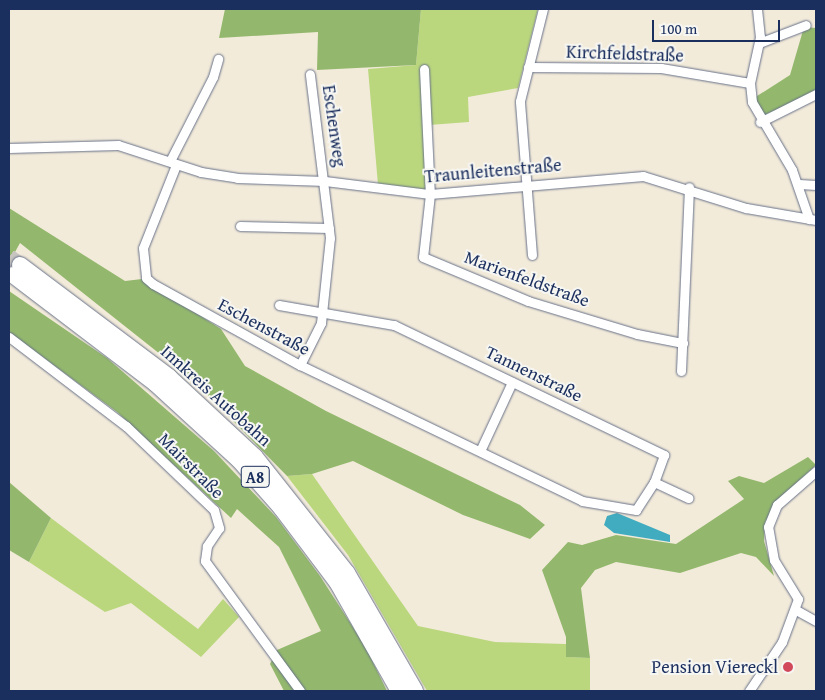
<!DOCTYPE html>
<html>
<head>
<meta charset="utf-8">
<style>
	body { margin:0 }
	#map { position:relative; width:825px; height:700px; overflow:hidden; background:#f3ebda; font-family:"Gentium Book Plus",serif }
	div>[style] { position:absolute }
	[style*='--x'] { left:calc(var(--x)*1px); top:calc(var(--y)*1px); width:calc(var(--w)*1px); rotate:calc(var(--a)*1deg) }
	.green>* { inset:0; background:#bad77e }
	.forest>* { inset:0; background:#93b86d }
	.water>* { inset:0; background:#41acc0 }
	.highway-tunnel>* { height:16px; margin-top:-8px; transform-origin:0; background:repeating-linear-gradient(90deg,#c8c5c1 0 16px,transparent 0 24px) }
	.roads { filter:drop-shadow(0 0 1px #677189) drop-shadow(0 0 1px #677189) }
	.street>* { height:9px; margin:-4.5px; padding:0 4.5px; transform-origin:4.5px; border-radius:4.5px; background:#fff }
	.highway>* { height:16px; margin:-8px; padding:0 8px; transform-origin:8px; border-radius:8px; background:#fff }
	.dots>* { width:14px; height:14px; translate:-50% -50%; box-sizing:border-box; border:2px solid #f6f6f2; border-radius:50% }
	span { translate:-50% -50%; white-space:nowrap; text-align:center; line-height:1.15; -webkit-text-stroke:4px #f6f6f2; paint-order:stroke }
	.shield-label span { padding:1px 4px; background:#f6f6f2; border:1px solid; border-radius:4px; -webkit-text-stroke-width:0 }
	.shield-label { font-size:16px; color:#1b2f5e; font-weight:700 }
	.street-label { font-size:18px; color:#1b2f5e }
	.poi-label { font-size:18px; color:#1b2f5e }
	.right { translate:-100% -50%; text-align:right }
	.frame { position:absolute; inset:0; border:10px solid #1b2f5e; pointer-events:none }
	.scale { position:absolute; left:652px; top:20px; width:128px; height:22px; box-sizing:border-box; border:2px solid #1b2f5e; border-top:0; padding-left:6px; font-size:15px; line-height:18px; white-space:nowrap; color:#1b2f5e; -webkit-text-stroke:4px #f6f6f2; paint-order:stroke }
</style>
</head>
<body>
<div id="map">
	<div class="green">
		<div style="clip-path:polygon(421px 9px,538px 9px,518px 88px,468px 97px,469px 122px,429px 125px,429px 191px,378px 185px,368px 69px,416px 65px)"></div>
		<div style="clip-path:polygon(312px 474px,418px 626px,495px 642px,566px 644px,567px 657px,590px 658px,590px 691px,427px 691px,348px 555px,287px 476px)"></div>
		<div style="clip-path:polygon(51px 518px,198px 629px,223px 599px,239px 617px,201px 657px,131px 603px,105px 612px,29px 562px)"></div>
	</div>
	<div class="forest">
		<div style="clip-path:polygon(225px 9px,421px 9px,416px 65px,317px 70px,318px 32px,219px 38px)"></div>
		<div style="clip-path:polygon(804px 27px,816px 28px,816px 93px,764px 115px,754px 98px,790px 75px)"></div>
		<div style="clip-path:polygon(9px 208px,125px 281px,142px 279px,221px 329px,245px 366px,326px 411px,520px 505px,545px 525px,530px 539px,463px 515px,353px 461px,312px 474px,287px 476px,194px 381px,20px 243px,9px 263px)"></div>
		<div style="clip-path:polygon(9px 291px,107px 358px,214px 451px,276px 517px,320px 576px,365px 646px,387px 691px,284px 691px,270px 664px,277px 650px,321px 631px,279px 547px,237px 509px,231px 518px,117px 412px,9px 332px)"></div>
		<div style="clip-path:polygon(808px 457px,816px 465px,782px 496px,765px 522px,764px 541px,774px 576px,756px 557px,741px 553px,680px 573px,616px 562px,595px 570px,581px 588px,590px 658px,566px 657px,566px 637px,542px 570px,568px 542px,582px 545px,616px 535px,676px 544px,744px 499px,728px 481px,739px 476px,764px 483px)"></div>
		<div style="clip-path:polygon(9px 482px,51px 518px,29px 562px,9px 550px)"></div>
	</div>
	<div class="water">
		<div style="clip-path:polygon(617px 513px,670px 535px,670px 542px,614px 533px,604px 525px,607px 516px)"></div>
	</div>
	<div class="highway-tunnel">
		<div style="--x:9;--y:257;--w:14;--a:36"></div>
	</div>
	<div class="roads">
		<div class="street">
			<div style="--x:757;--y:9;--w:28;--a:84"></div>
			<div style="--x:760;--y:37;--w:47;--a:102.3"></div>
			<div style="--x:750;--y:83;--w:19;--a:84"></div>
			<div style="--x:752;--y:102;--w:79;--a:59.5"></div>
			<div style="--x:792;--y:170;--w:52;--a:70.9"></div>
			<div style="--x:759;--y:43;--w:50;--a:-21"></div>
			<div style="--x:528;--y:67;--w:133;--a:0.4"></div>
			<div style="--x:661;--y:68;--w:90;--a:9.6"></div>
			<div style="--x:424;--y:69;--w:125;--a:87.3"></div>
			<div style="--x:430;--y:194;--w:63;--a:96.3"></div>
			<div style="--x:423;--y:257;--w:114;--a:22.7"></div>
			<div style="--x:528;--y:301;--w:114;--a:16.8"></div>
			<div style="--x:637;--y:334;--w:47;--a:11.1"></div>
			<div style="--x:760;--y:122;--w:63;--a:-26.6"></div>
			<div style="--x:9;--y:148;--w:109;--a:-1.6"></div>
			<div style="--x:118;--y:145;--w:87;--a:18"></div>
			<div style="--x:201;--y:172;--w:36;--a:9"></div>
			<div style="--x:237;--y:178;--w:88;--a:2"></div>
			<div style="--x:325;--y:181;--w:106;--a:7.1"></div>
			<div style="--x:430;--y:194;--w:214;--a:-4.8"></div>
			<div style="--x:643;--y:176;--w:108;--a:17.3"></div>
			<div style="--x:746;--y:208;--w:71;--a:9.7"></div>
			<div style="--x:170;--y:161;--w:94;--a:-62.9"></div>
			<div style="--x:213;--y:77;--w:19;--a:-74"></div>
			<div style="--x:176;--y:165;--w:89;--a:111.7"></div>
			<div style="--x:143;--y:248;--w:30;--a:84"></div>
			<div style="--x:146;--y:278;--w:9;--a:41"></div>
			<div style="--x:153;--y:284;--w:168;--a:28.9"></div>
			<div style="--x:300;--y:365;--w:313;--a:25.7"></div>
			<div style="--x:582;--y:501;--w:55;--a:9.5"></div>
			<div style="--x:636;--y:510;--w:33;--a:-57"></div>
			<div style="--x:799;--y:184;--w:17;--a:3"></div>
			<div style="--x:240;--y:226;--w:89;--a:1.3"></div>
			<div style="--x:532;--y:255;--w:154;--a:-94.5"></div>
			<div style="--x:520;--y:101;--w:95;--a:-76"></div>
			<div style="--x:279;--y:305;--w:117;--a:9.9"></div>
			<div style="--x:394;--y:325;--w:300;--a:25.7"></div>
			<div style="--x:664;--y:455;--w:29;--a:110"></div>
			<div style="--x:654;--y:482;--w:38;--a:25"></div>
			<div style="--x:9;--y:337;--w:147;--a:37.3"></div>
			<div style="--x:126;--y:426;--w:122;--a:43.7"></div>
			<div style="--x:214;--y:510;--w:19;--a:74"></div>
			<div style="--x:219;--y:528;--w:22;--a:124"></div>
			<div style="--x:207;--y:546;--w:15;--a:98"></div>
			<div style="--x:205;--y:561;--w:161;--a:53.8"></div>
			<div style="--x:300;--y:365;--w:47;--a:-63.4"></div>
			<div style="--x:321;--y:323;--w:85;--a:-84"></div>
			<div style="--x:330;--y:238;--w:165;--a:-97"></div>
			<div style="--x:681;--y:371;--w:184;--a:-87.5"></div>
			<div style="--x:480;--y:451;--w:76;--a:-65.1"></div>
			<div style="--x:796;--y:610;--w:23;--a:29"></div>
			<div style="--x:749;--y:691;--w:59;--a:-56"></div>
			<div style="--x:782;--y:642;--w:46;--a:-69.6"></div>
			<div style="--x:798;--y:599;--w:46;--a:-121.6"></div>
			<div style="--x:774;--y:560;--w:34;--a:-100"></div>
			<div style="--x:768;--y:527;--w:24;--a:-68"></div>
			<div style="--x:777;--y:505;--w:52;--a:-41.1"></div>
		</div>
		<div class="highway">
			<div style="--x:20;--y:265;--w:186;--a:36.9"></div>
			<div style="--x:169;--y:377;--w:117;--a:42.9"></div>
			<div style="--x:255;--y:457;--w:148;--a:51.6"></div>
			<div style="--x:347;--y:573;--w:136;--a:60"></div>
			<div style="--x:13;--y:275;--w:178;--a:37.3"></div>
			<div style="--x:155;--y:383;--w:114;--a:42.5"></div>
			<div style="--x:239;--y:460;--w:65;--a:48.7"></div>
			<div style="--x:282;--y:509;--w:91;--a:53"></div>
			<div style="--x:337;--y:582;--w:125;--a:60.4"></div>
		</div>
	</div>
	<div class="dots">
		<div style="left:788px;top:667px;background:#d1495b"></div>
	</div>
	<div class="shield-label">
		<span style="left:255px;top:477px">A8</span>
	</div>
	<div class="street-label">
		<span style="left:625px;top:54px;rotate:2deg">Kirchfeldstraße</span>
		<span style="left:334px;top:126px;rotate:82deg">Eschenweg</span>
		<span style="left:493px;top:171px;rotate:-5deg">Traunleitenstraße</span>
		<span style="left:527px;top:279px;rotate:20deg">Marienfeldstraße</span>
		<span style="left:264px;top:327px;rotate:28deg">Eschenstraße</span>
		<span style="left:534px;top:374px;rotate:26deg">Tannenstraße</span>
		<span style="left:216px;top:396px;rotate:42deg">Innkreis Autobahn</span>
		<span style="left:191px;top:466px;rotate:45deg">Mairstraße</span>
	</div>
	<div class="poi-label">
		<span class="right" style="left:778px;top:667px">Pension Viereckl</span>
	</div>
	<div class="frame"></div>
	<div class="scale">100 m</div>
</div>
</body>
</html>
